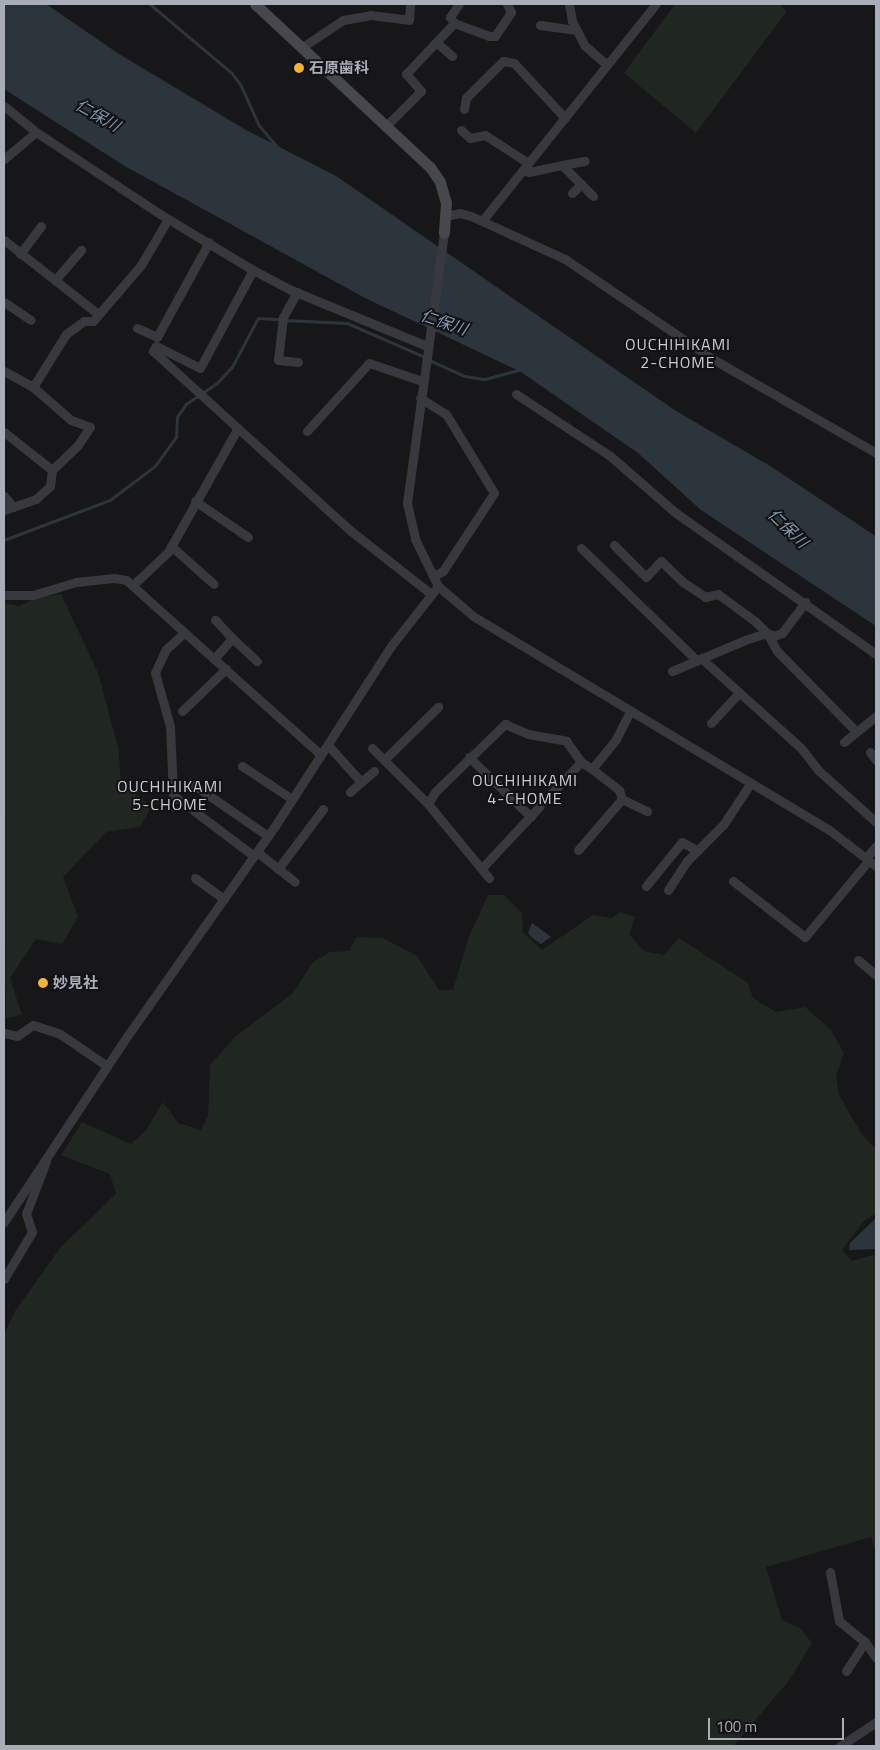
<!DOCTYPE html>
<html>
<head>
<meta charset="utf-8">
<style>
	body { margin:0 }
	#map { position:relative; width:880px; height:1750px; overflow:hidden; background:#171719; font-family:"Titillium Web","Noto Sans JP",sans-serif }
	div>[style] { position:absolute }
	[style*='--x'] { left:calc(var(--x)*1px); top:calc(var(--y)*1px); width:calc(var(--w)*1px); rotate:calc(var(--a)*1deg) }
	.green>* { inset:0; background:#1f2720 }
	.water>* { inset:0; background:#2d353c }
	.stream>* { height:2.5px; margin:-1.25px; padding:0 1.25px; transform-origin:1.25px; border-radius:1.25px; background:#2d353c }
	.minor>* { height:9px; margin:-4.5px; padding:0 4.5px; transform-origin:4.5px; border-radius:4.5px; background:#38393e }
	.secondary>* { height:11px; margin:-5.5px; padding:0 5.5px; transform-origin:5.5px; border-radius:5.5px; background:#46484e }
	.dots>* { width:14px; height:14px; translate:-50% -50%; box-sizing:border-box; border:2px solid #121214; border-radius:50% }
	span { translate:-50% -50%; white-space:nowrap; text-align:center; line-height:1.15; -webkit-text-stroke:4px #121214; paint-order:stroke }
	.poi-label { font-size:15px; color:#a9adb8; font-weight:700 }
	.left { translate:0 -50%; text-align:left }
	.water-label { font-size:16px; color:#819ab3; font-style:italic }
	.neighbourhood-label { font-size:16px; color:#cacdd4; letter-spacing:1px }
	.frame { position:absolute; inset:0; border:5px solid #a9adb8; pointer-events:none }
	.scale { position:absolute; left:708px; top:1718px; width:136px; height:22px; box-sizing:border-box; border:2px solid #a9adb8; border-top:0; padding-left:6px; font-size:15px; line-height:18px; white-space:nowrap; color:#a9adb8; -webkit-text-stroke:4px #121214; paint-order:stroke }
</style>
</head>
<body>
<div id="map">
	<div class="green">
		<div style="clip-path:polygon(675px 4px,778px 4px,787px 11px,696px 133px,624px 73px)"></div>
		<div style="clip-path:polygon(61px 594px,98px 673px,118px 747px,121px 781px,151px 807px,140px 827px,106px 832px,63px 877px,78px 917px,62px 944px,36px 939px,10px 978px,22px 1015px,6px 1018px,4px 603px,19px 606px,36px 598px)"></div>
		<div style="clip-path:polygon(488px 895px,504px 895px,522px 913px,523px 932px,542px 950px,593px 915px,611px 918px,621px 912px,635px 917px,629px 934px,644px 951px,664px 955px,679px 938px,748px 983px,753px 998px,776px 1012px,805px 1007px,831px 1030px,844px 1053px,836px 1076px,839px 1095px,861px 1133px,876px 1149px,876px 1213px,863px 1222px,842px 1250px,852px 1261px,876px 1254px,876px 1552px,871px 1537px,766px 1567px,782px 1620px,800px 1628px,812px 1643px,788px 1682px,733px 1746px,4px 1746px,4px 1335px,15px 1311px,60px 1248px,116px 1194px,110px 1174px,61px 1155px,82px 1122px,131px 1144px,146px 1130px,163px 1102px,178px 1123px,201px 1130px,208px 1116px,210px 1065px,236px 1036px,293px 993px,313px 962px,330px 952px,349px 951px,356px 937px,383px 938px,417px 956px,439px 990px,453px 990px,468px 939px)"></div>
	</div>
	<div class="water">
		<div style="clip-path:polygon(4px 4px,46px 4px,119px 54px,246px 130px,336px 176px,676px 411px,770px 466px,871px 533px,876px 537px,876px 626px,701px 510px,638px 453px,521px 372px,365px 298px,123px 165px,4px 89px)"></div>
		<div style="clip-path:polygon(532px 923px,551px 937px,541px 944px,532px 938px,528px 933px)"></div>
		<div style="clip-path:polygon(876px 1218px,876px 1249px,849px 1250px,850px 1243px)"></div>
	</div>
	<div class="stream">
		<div style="--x:150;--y:4;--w:107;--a:40.1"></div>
		<div style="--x:232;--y:73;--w:15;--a:53"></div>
		<div style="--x:241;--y:85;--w:44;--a:65.8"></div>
		<div style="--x:259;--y:125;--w:30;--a:50"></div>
		<div style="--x:285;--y:320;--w:62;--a:2.8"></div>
		<div style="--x:347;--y:323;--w:85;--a:23.6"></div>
		<div style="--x:429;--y:360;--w:39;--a:24"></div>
		<div style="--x:465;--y:376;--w:20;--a:9"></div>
		<div style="--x:485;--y:379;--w:38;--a:-15"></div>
		<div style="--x:4;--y:540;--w:113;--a:-20.7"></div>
		<div style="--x:110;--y:500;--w:56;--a:-37.1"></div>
		<div style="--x:155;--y:466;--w:36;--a:-54"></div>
		<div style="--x:176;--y:437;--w:20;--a:-87"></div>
		<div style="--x:177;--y:417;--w:16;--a:-55"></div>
		<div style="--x:186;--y:404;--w:37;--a:-34"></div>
		<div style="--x:217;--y:383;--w:22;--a:-47"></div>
		<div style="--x:232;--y:367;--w:55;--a:-62"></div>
		<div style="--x:258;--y:318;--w:22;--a:3"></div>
	</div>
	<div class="minor">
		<div style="--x:459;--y:4;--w:16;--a:125"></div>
		<div style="--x:450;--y:17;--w:7;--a:56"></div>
		<div style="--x:454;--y:23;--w:37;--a:20"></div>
		<div style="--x:489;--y:36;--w:6;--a:0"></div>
		<div style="--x:495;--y:36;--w:29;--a:-56"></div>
		<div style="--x:511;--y:12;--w:9;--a:-117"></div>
		<div style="--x:569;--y:4;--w:17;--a:80"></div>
		<div style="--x:572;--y:21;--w:27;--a:63"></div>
		<div style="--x:584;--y:45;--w:30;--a:41"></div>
		<div style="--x:540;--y:25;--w:37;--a:8"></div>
		<div style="--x:437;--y:43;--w:20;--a:41"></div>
		<div style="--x:301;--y:48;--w:50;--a:-33.7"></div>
		<div style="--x:343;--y:20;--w:27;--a:-10"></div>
		<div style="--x:370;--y:15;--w:39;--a:7"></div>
		<div style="--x:409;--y:20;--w:16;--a:-86"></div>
		<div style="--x:4;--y:106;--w:41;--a:39.1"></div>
		<div style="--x:36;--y:132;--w:149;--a:33.5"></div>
		<div style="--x:160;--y:214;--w:109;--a:31.1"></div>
		<div style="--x:253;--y:270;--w:43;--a:27.8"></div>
		<div style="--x:291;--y:290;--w:147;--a:22.4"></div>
		<div style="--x:464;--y:109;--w:11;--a:-80"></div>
		<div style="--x:466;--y:98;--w:52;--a:-45"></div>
		<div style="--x:503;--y:61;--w:11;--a:10"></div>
		<div style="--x:514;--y:63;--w:75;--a:47.2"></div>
		<div style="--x:385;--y:127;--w:51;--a:-45"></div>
		<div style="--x:421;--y:91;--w:23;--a:-131"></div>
		<div style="--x:406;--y:74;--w:70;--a:-46.7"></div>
		<div style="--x:461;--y:130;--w:12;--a:42"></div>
		<div style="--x:470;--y:138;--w:15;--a:-11"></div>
		<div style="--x:485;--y:135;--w:51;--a:33.1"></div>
		<div style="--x:4;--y:159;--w:42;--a:-40.2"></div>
		<div style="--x:562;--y:165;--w:23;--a:-10"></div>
		<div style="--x:523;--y:170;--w:6;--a:18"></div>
		<div style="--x:529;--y:172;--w:34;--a:-12"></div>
		<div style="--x:562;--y:165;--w:44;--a:45"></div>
		<div style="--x:572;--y:193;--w:13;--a:-45"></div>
		<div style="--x:446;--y:216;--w:14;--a:-12"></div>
		<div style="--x:460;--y:213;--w:11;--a:15"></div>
		<div style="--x:471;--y:216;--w:103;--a:24.6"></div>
		<div style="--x:565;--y:259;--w:176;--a:34.1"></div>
		<div style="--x:711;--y:358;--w:190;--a:29.9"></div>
		<div style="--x:482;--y:221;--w:278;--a:-51.3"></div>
		<div style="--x:444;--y:233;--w:273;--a:97.8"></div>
		<div style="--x:407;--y:503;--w:37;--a:77"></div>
		<div style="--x:415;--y:539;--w:52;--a:63.9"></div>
		<div style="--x:438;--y:586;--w:46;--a:40.6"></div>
		<div style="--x:473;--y:616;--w:414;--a:31"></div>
		<div style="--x:828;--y:829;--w:61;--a:37.6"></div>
		<div style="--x:4;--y:240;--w:120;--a:38.2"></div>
		<div style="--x:20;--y:254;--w:35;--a:-53"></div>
		<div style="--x:253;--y:270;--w:111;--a:118.4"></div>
		<div style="--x:200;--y:368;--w:49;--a:-153.4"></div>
		<div style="--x:156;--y:346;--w:6;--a:121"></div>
		<div style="--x:153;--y:351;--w:268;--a:42.3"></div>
		<div style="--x:351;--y:531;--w:102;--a:38.2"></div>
		<div style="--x:55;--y:280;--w:40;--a:-49"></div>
		<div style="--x:297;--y:292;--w:29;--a:119"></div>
		<div style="--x:283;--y:317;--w:43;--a:96.6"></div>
		<div style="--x:278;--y:360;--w:20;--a:6"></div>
		<div style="--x:4;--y:302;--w:32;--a:34"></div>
		<div style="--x:137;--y:328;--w:22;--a:24"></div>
		<div style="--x:157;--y:337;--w:108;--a:-61.3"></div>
		<div style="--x:4;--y:371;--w:33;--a:29"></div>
		<div style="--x:33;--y:387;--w:50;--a:41"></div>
		<div style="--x:71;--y:420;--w:20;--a:20"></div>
		<div style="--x:90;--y:427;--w:22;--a:124"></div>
		<div style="--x:78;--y:445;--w:36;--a:136"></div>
		<div style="--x:52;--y:470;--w:16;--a:97"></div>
		<div style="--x:50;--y:486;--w:19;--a:137"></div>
		<div style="--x:36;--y:499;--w:34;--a:161"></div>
		<div style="--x:33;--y:387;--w:62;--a:-58.1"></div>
		<div style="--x:66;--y:334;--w:22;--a:-36"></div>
		<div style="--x:84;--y:321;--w:9;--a:0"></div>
		<div style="--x:93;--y:321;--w:74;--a:-49.4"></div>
		<div style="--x:141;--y:265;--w:53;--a:-59.6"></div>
		<div style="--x:516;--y:394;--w:111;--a:33.3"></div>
		<div style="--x:609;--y:455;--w:89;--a:40.9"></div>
		<div style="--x:676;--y:513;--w:245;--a:35.2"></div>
		<div style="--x:420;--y:398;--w:31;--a:32"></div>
		<div style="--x:446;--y:414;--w:92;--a:58.7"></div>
		<div style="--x:494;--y:493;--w:93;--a:123.2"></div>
		<div style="--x:443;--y:571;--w:11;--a:153"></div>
		<div style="--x:307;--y:431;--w:92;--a:-47.6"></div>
		<div style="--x:369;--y:363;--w:56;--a:18.8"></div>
		<div style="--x:4;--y:432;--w:61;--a:38.4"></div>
		<div style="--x:4;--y:496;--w:14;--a:51"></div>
		<div style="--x:195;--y:501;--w:64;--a:34.2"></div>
		<div style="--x:614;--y:545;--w:45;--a:45"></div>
		<div style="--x:646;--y:577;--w:22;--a:-47"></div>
		<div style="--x:661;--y:561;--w:30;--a:44"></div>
		<div style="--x:683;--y:582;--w:27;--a:34"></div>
		<div style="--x:705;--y:597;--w:13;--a:-13"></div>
		<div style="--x:718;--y:594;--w:47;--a:36.4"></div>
		<div style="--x:756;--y:622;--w:16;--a:45"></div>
		<div style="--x:767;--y:633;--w:21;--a:61"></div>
		<div style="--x:777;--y:651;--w:111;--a:45.4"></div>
		<div style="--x:171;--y:546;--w:57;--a:41.5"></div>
		<div style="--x:581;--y:548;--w:159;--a:44.2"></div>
		<div style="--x:133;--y:585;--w:48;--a:-43.3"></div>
		<div style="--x:168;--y:552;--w:142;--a:-60.6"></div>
		<div style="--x:4;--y:595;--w:29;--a:0"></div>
		<div style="--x:33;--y:595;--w:45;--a:-16.8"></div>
		<div style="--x:76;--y:582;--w:38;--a:-6"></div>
		<div style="--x:114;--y:578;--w:12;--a:9"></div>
		<div style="--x:126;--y:580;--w:262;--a:41.9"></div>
		<div style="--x:184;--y:633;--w:24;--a:138"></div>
		<div style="--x:166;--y:649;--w:26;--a:115"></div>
		<div style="--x:155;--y:673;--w:55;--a:74.2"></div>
		<div style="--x:170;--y:726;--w:69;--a:87.5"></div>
		<div style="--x:173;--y:795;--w:101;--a:37"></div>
		<div style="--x:232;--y:638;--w:34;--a:43"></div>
		<div style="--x:701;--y:658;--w:135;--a:42"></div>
		<div style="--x:801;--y:748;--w:28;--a:52"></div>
		<div style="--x:818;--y:770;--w:78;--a:41.9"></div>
		<div style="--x:214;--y:659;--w:28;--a:-49"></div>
		<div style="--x:232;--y:638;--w:25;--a:-133"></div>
		<div style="--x:672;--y:671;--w:79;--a:-23"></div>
		<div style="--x:745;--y:640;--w:23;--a:-18"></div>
		<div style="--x:767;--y:633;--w:8;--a:23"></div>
		<div style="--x:774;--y:636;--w:9;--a:-21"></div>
		<div style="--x:782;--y:633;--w:39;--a:-53"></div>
		<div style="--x:182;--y:711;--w:61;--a:-43.7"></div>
		<div style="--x:711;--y:723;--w:41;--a:-47"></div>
		<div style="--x:844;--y:742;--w:41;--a:-39.1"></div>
		<div style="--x:328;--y:745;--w:50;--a:48.3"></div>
		<div style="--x:361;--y:782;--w:15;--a:138"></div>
		<div style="--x:372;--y:748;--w:79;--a:45"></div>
		<div style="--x:870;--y:752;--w:10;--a:53"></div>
		<div style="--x:469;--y:757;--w:86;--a:44.1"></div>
		<div style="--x:384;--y:760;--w:76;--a:-44.5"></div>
		<div style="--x:242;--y:766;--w:60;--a:33.4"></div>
		<div style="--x:361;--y:782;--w:17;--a:-40"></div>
		<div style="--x:194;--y:785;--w:90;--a:34.6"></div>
		<div style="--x:622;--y:799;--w:28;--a:26"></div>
		<div style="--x:578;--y:850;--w:67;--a:-49.2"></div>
		<div style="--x:622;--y:799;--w:9;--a:-108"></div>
		<div style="--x:619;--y:790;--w:34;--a:-142"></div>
		<div style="--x:592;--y:769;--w:38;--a:-51"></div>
		<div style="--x:616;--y:739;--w:31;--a:-63"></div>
		<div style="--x:257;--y:852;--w:48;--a:38.3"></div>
		<div style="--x:866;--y:858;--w:16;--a:-50"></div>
		<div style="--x:482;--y:868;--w:145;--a:-47"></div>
		<div style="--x:278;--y:869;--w:75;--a:-53.1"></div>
		<div style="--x:195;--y:878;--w:36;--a:36"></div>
		<div style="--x:489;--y:878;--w:96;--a:-129.5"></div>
		<div style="--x:428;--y:804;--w:14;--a:-60"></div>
		<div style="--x:435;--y:792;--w:98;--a:-44.2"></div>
		<div style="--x:505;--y:724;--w:25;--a:23"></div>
		<div style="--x:528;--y:734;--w:39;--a:10"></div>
		<div style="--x:566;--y:741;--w:26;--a:54"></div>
		<div style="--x:581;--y:762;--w:13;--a:32"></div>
		<div style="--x:733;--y:881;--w:91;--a:37.9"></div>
		<div style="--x:805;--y:937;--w:100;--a:-50.3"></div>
		<div style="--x:646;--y:886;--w:57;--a:-50.7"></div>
		<div style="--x:682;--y:842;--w:18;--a:29"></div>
		<div style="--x:668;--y:890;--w:35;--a:-57"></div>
		<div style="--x:687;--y:861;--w:51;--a:-45"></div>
		<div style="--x:723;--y:825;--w:49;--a:-56.6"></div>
		<div style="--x:858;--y:960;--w:23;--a:40"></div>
		<div style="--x:4;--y:1033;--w:13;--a:13"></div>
		<div style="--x:17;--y:1036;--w:19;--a:-35"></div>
		<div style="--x:33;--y:1025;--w:28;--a:18"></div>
		<div style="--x:60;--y:1034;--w:57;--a:34.2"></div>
		<div style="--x:4;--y:1222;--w:224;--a:-56.5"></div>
		<div style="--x:128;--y:1035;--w:256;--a:-54.9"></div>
		<div style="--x:275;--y:826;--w:214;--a:-57.2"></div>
		<div style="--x:391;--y:646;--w:76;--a:-51.9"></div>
		<div style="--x:4;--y:1279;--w:55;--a:-59.2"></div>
		<div style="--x:32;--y:1232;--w:19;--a:-108"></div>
		<div style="--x:26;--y:1214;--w:57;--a:-69.3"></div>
		<div style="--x:830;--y:1572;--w:50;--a:79.6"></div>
		<div style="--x:839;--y:1621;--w:33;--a:39"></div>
		<div style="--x:865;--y:1642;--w:19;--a:55"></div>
		<div style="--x:846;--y:1671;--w:35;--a:-57"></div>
		<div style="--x:840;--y:1746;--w:43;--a:-33.7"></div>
	</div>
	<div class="secondary">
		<div style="--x:255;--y:4;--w:239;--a:43"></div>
		<div style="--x:430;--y:167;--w:18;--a:56"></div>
		<div style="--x:440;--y:182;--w:22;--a:74"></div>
		<div style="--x:446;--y:203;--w:30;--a:94"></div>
	</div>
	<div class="dots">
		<div style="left:299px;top:68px;background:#efb439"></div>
		<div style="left:43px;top:983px;background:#efb439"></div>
	</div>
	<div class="poi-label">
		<span class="left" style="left:309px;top:68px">石原歯科</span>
		<span class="left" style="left:53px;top:983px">妙見社</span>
	</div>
	<div class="water-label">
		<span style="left:98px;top:115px;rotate:30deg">仁保川</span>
		<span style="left:444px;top:322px;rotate:19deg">仁保川</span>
		<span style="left:788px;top:528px;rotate:44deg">仁保川</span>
	</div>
	<div class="neighbourhood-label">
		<span style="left:678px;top:353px">OUCHIHIKAMI<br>2-CHOME</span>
		<span style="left:525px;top:789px">OUCHIHIKAMI<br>4-CHOME</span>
		<span style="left:170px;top:795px">OUCHIHIKAMI<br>5-CHOME</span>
	</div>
	<div class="frame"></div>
	<div class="scale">100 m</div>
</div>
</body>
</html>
